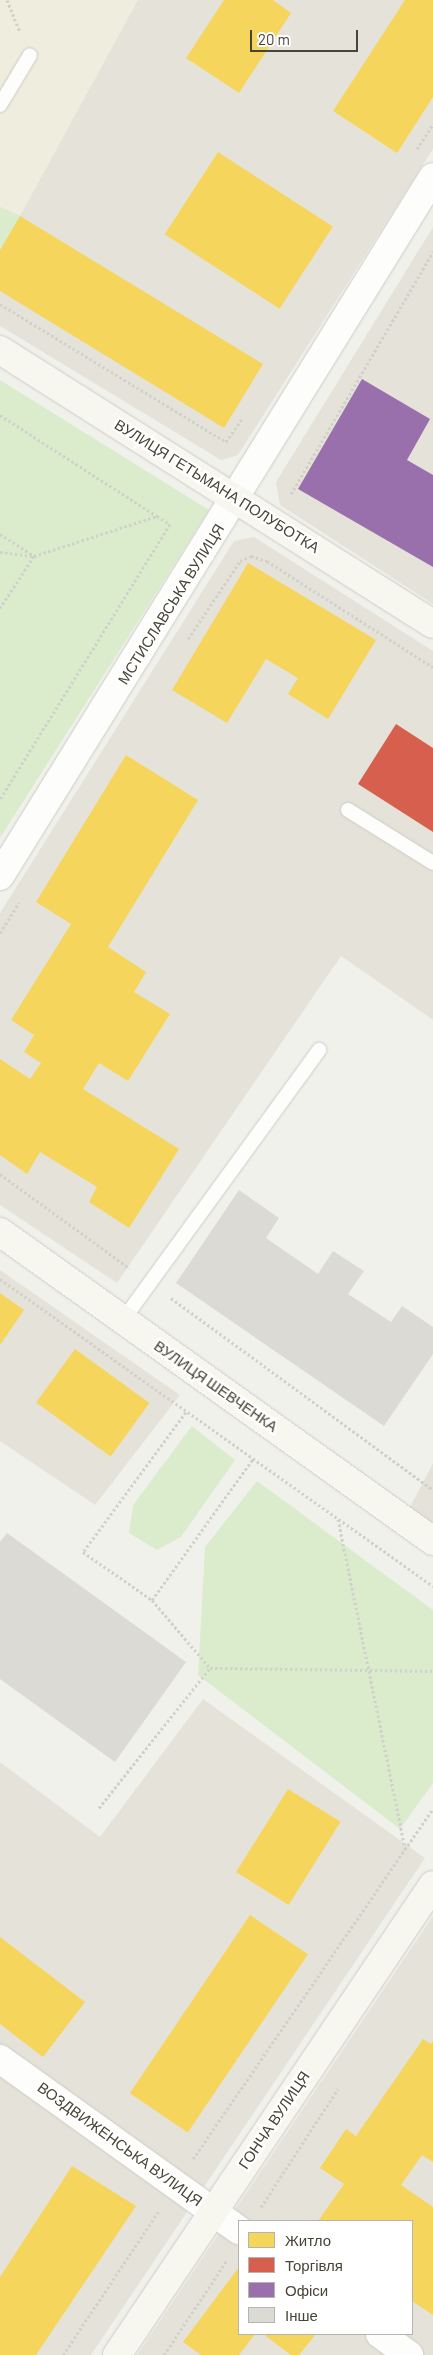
<!DOCTYPE html>
<html>
<head>
<meta charset="utf-8">
<style>
	body { margin:0 }
	#map { position:relative; width:433px; height:2355px; overflow:hidden; background:#f1f1ec; font-family:Barlow,sans-serif }
	div>[style] { position:absolute }
	[style*='--x'] { left:calc(var(--x)*1px); top:calc(var(--y)*1px); width:calc(var(--w)*1px); rotate:calc(var(--a)*1deg) }
	.residential>* { inset:0; background:#e5e3d9 }
	.education>* { inset:0; background:#efedde }
	.green>* { inset:0; background:#dbeccc }
	.homes>* { inset:0; background:#f6d55c; transform-origin:0 0 }
	.shops>* { inset:0; background:#d6604d }
	.offices>* { inset:0; background:#9970ab }
	.building>* { inset:0; background:#dbdad4 }
	.path>* { height:3px; margin-top:-1.5px; transform-origin:0; background:repeating-linear-gradient(90deg,#d1d1cb 0 2.5px,transparent 0 5px) }
	.roads { filter:drop-shadow(0 0 1px #cdccc7) drop-shadow(0 0 1px #cdccc7) }
	.lane>* { height:14px; margin:-7px; padding:0 7px; transform-origin:7px; border-radius:7px; background:#fdfdfc }
	.street>* { height:28px; margin:-14px; padding:0 14px; transform-origin:14px; border-radius:14px; background:#fdfdfc }
	.secondary>* { height:28px; margin:-14px; padding:0 14px; transform-origin:14px; border-radius:14px; background:#f7f6ef }
	span { translate:-50% -50%; white-space:nowrap; text-align:center; line-height:1.15; -webkit-text-stroke:5px #fff; paint-order:stroke }
	.street-label { font-size:15px; color:#484437 }
	.legend { position:absolute; left:238px; top:2220px; width:175px; height:115px; box-sizing:border-box; background:#fff; border:1px solid #b6b4af; margin:0; padding:6px 9px; list-style:none; font-size:15px; color:#484437 }
	.legend li { display:flex; align-items:center; gap:10px; height:25px }
	.legend b { width:25px; border:1px solid #b6b4af }
	.scale { position:absolute; left:250px; top:30px; width:108px; height:22px; box-sizing:border-box; border:2px solid #484437; border-top:0; padding-left:6px; font-size:15px; line-height:18px; white-space:nowrap; color:#484437; -webkit-text-stroke:4px #fff; paint-order:stroke }
</style>
</head>
<body>
<div id="map">
	<div class="residential">
		<div style="clip-path:polygon(0 0,433px 0,433px 149px,238px 455px,221px 460px,0 326px)"></div>
		<div style="clip-path:polygon(433px 227px,433px 604px,280px 505px,276px 482px)"></div>
		<div style="clip-path:polygon(254px 537px,433px 651px,433px 1020px,341px 956px,117px 1283px,0 1205px,0 913px,234px 541px)"></div>
		<div style="clip-path:polygon(0 1270px,180px 1395px,95px 1505px,0 1441px)"></div>
		<div style="clip-path:polygon(433px 1463px,433px 1523px,410px 1507px)"></div>
		<div style="clip-path:polygon(203px 1699px,425px 1858px,91px 2355px,0 2355px,0 1762px,100px 1837px)"></div>
		<div style="clip-path:polygon(evenodd,433px 1916px,433px 2355px,137px 2355px,433px 1916px,239px 2221px,412px 2221px,412px 2334px,239px 2334px,239px 2221px)"></div>
	</div>
	<div class="education">
		<div style="clip-path:polygon(0 0,138px 0,20px 216px,0 207px)"></div>
	</div>
	<div class="green">
		<div style="clip-path:polygon(0 207px,20px 216px,0 250px)"></div>
		<div style="clip-path:polygon(0 380px,209px 510px,0 838px)"></div>
		<div style="clip-path:polygon(192px 1426px,235px 1460px,181px 1537px,157px 1550px,129px 1533px,133px 1505px)"></div>
		<div style="clip-path:polygon(257px 1481px,433px 1610px,433px 1783px,400px 1829px,198px 1675px,205px 1547px)"></div>
	</div>
	<div class="homes">
		<div style="clip-path:polygon(224px 0,273px 0,291px 13px,239px 93px,186px 58px)"></div>
		<div style="clip-path:polygon(405px 0,433px 0,433px 97px,397px 153px,333px 111px)"></div>
		<div style="left:218px;top:152px;width:137px;height:98px;rotate:33deg"></div>
		<div style="clip-path:polygon(20px 216px,263px 364px,224px 428px,0 291px,0 250px)"></div>
		<div style="clip-path:polygon(248px 563px,376px 640px,328px 719px,288px 694px,298px 678px,266px 659px,227px 723px,172px 690px)"></div>
		<div style="clip-path:polygon(126px 755px,198px 800px,108px 947px,146px 972px,134px 992px,170px 1014px,128px 1081px,99px 1063px,83px 1089px,179px 1149px,129px 1228px,89px 1202px,97px 1187px,40px 1152px,27px 1174px,0 1155px,0 1059px,30px 1079px,41px 1063px,24px 1052px,34px 1035px,11px 1020px,71px 924px,36px 902px)"></div>
		<div style="clip-path:polygon(0 1293px,24px 1310px,0 1345px)"></div>
		<div style="left:75px;top:1349px;width:92px;height:66px;rotate:36deg"></div>
		<div style="left:288px;top:1789px;width:62px;height:98px;rotate:32deg"></div>
		<div style="left:250px;top:1915px;width:70px;height:215px;rotate:34deg"></div>
		<div style="clip-path:polygon(0 1937px,85px 2002px,43px 2057px,0 2024px)"></div>
		<div style="clip-path:polygon(423px 2039px,431px 2044px,433px 2041px,433px 2162px,422px 2155px,401px 2185px,433px 2207px,433px 2315px,412px 2301px,412px 2221px,318px 2221px,344px 2184px,320px 2168px,346px 2129px,356px 2136px)"></div>
		<div style="clip-path:polygon(72px 2166px,136px 2206px,36px 2355px,0 2355px,0 2277px)"></div>
		<div style="clip-path:polygon(239px 2267px,239px 2334px,255px 2334px,239px 2355px,201px 2355px,183px 2342px)"></div>
		<div style="clip-path:polygon(263px 2334px,316px 2334px,299px 2355px,291px 2355px)"></div>
	</div>
	<div class="shops">
		<div style="clip-path:polygon(396px 724px,433px 748px,433px 832px,358px 784px)"></div>
	</div>
	<div class="offices">
		<div style="clip-path:polygon(362px 379px,430px 419px,407px 460px,433px 475px,433px 567px,298px 489px)"></div>
	</div>
	<div class="building">
		<div style="clip-path:polygon(239px 1190px,279px 1218px,266px 1238px,318px 1274px,333px 1251px,364px 1271px,348px 1294px,391px 1322px,402px 1306px,433px 1327px,433px 1354px,384px 1426px,176px 1283px)"></div>
		<div style="clip-path:polygon(7px 1533px,186px 1662px,115px 1762px,0 1679px,0 1542px)"></div>
	</div>
	<div class="path">
		<div style="--x:7;--y:0;--w:35;--a:68"></div>
		<div style="--x:417;--y:149;--w:30;--a:-57"></div>
		<div style="--x:0;--y:304;--w:265;--a:31.4"></div>
		<div style="--x:226;--y:442;--w:29;--a:-56"></div>
		<div style="--x:0;--y:415;--w:187;--a:32.8"></div>
		<div style="--x:291;--y:494;--w:281;--a:-59.6"></div>
		<div style="--x:0;--y:534;--w:40;--a:32.9"></div>
		<div style="--x:34;--y:556;--w:129;--a:-18"></div>
		<div style="--x:157;--y:516;--w:15;--a:32"></div>
		<div style="--x:170;--y:524;--w:323;--a:121.7"></div>
		<div style="--x:0;--y:552;--w:34;--a:7"></div>
		<div style="--x:34;--y:556;--w:62;--a:123.2"></div>
		<div style="--x:188;--y:639;--w:94;--a:-56.3"></div>
		<div style="--x:240;--y:561;--w:12;--a:-24"></div>
		<div style="--x:251;--y:556;--w:17;--a:17"></div>
		<div style="--x:267;--y:561;--w:197;--a:32.6"></div>
		<div style="--x:0;--y:933;--w:36;--a:-58"></div>
		<div style="--x:0;--y:1174;--w:160;--a:36.1"></div>
		<div style="--x:0;--y:1279;--w:531;--a:35.34"></div>
		<div style="--x:171;--y:1298;--w:325;--a:36.2"></div>
		<div style="--x:186;--y:1412;--w:174;--a:126.3"></div>
		<div style="--x:83;--y:1552;--w:84;--a:34.8"></div>
		<div style="--x:152;--y:1600;--w:173;--a:-54.4"></div>
		<div style="--x:338;--y:1519;--w:337;--a:78.5"></div>
		<div style="--x:152;--y:1600;--w:89;--a:49.5"></div>
		<div style="--x:210;--y:1668;--w:223;--a:0.8"></div>
		<div style="--x:99;--y:1808;--w:179;--a:-51.6"></div>
		<div style="--x:193;--y:2159;--w:424;--a:-55.6"></div>
		<div style="--x:261;--y:2207;--w:141;--a:-56.9"></div>
		<div style="--x:63;--y:2355;--w:172;--a:-56.4"></div>
		<div style="--x:164;--y:2355;--w:114;--a:-56.4"></div>
	</div>
	<div class="roads">
		<div class="lane">
			<div style="--x:0;--y:105;--w:58;--a:-59"></div>
			<div style="--x:348;--y:810;--w:100;--a:31.9"></div>
			<div style="--x:123;--y:1320;--w:334;--a:-54"></div>
		</div>
		<div class="street">
			<div style="--x:0;--y:876;--w:822;--a:-58.22"></div>
			<div style="--x:0;--y:2059;--w:294;--a:35.6"></div>
			<div style="--x:380;--y:2334;--w:36;--a:36"></div>
		</div>
		<div class="secondary">
			<div style="--x:0;--y:350;--w:512;--a:32.33"></div>
			<div style="--x:0;--y:1232;--w:532;--a:35.51"></div>
			<div style="--x:117;--y:2355;--w:566;--a:-56.09"></div>
		</div>
	</div>
	<div class="street-label">
		<span style="left:217px;top:486px;rotate:32deg">ВУЛИЦЯ ГЕТЬМАНА ПОЛУБОТКА</span>
		<span style="left:171px;top:604px;rotate:-58deg">МСТИСЛАВСЬКА ВУЛИЦЯ</span>
		<span style="left:216px;top:1386px;rotate:35deg">ВУЛИЦЯ ШЕВЧЕНКА</span>
		<span style="left:274px;top:2120px;rotate:-56deg">ГОНЧА ВУЛИЦЯ</span>
		<span style="left:120px;top:2144px;rotate:36deg">ВОЗДВИЖЕНСЬКА ВУЛИЦЯ</span>
	</div>
	<ul class="legend">
	<li><b style="height:14px;background:#f6d55c"></b>Житло</li>
	<li><b style="height:14px;background:#d6604d"></b>Торгівля</li>
	<li><b style="height:14px;background:#9970ab"></b>Офіси</li>
	<li><b style="height:14px;background:#dbdad4"></b>Інше</li>
	</ul>
	<div class="scale">20 m</div>
</div>
</body>
</html>
